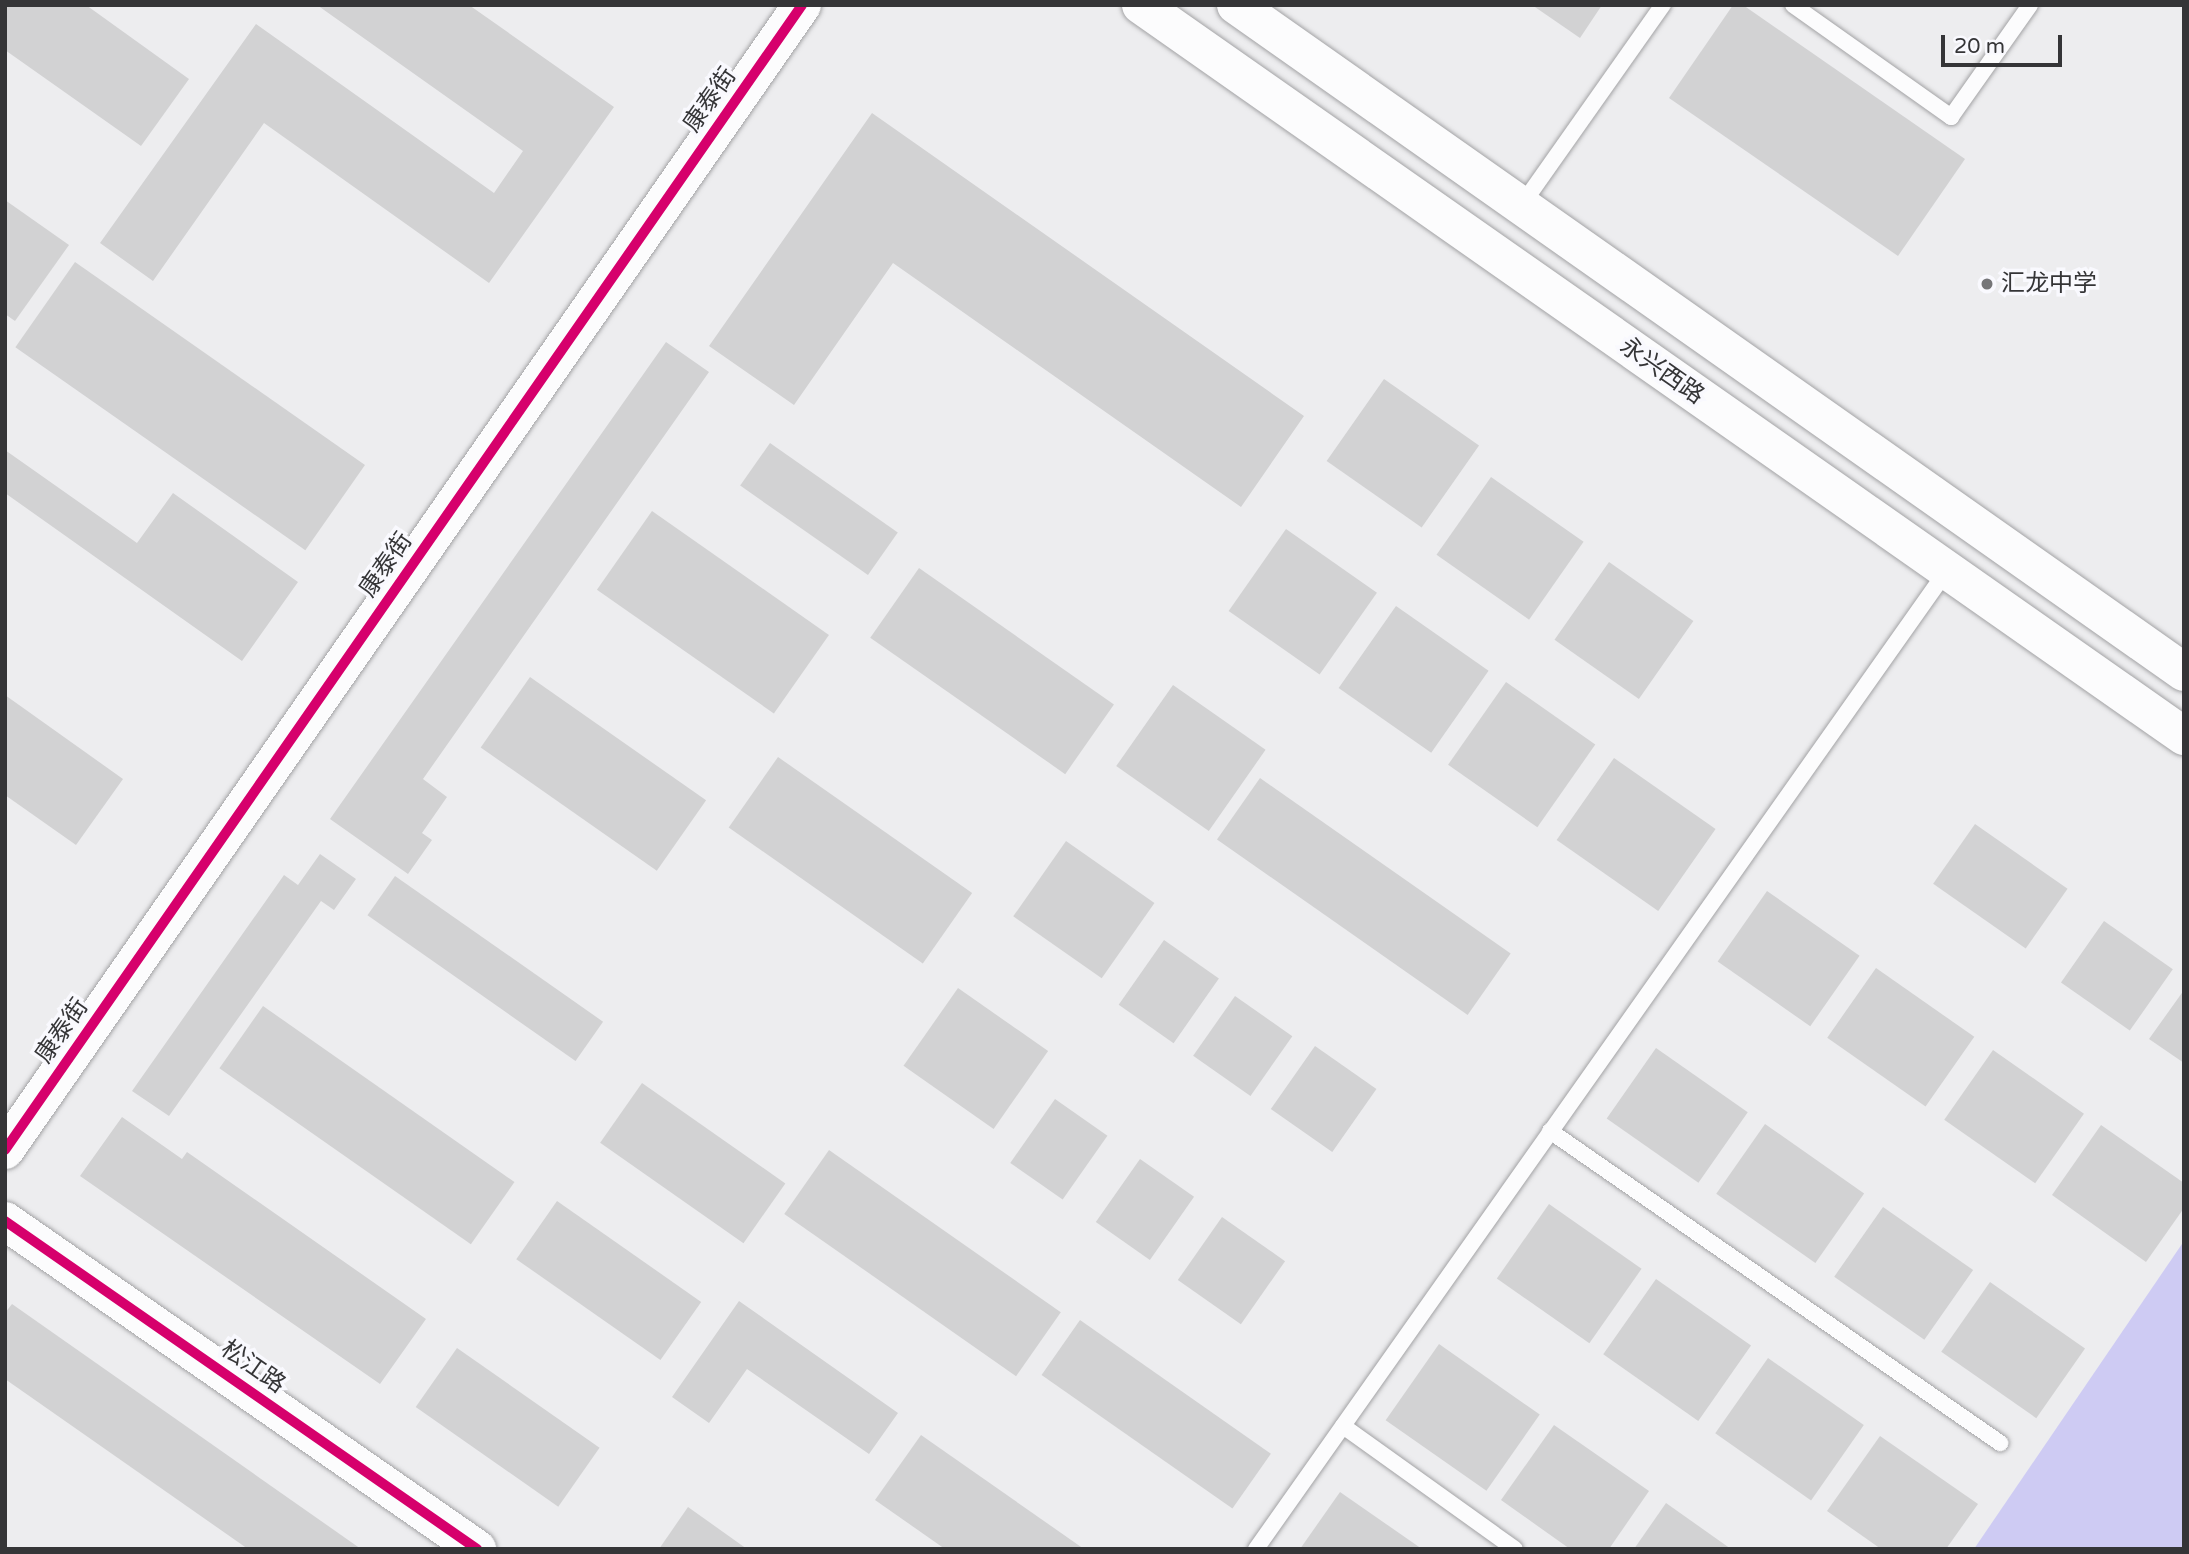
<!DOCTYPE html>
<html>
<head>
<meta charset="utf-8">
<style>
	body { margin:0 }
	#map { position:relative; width:2189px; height:1554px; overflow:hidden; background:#ededef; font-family:"Varela Round","Noto Sans SC",sans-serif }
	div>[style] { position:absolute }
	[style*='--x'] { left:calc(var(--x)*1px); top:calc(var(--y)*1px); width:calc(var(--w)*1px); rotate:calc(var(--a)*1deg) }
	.forest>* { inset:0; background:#cecbf3 }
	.building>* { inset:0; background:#d2d2d3; transform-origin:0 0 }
	.roads { filter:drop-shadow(0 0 2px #a3a3a5) drop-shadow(0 0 2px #a3a3a5) }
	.service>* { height:16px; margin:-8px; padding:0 8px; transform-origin:8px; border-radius:8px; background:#fcfcfd }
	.tertiary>* { height:38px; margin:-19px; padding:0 19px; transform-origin:19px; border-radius:19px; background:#fcfcfd }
	.secondary>* { height:38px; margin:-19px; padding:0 19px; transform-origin:19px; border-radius:19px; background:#fcfcfd }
	.cycleway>* { height:10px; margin:-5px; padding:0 5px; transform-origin:5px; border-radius:5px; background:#d6006c }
	.dots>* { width:19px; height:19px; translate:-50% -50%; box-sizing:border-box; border:4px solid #f9f9fe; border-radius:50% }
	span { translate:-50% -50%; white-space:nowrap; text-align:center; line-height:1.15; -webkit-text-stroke:7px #f9f9fe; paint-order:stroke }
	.street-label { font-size:24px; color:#353537 }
	.poi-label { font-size:24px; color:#353537 }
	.left { translate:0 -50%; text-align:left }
	.frame { position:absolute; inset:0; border:7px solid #353537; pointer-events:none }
	.scale { position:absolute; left:1941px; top:35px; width:121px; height:32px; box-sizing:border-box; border:4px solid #353537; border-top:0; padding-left:9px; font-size:21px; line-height:24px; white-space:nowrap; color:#353537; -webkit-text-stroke:5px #f9f9fe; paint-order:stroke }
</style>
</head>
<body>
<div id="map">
	<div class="forest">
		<div style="clip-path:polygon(2184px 1241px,2184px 1549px,1974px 1549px)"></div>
	</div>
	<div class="building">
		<div style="clip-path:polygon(5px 5px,86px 5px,189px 79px,141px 146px,5px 50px)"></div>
		<div style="clip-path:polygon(317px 5px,469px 5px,614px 107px,489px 283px,264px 123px,153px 281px,100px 243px,256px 24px,494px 193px,523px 151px)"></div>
		<div style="clip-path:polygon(1532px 5px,1602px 5px,1580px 38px)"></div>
		<div style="clip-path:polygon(1733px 5px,1743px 5px,1965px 159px,1898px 256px,1669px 98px)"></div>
		<div style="clip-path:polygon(872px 113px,1304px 416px,1241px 507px,893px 263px,794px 405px,709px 346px)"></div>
		<div style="clip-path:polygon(5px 200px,69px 245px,15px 321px,5px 314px)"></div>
		<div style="left:75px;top:262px;width:354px;height:104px;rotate:35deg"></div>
		<div style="clip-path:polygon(666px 342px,709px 372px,423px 779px,447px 797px,422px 833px,432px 840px,408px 874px,330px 819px)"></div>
		<div style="left:1384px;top:379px;width:116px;height:100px;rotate:35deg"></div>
		<div style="left:770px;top:443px;width:156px;height:52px;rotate:35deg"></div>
		<div style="clip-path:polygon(5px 450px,137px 543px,173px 493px,298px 582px,242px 661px,5px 493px)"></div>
		<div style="left:1491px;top:477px;width:113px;height:95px;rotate:35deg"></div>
		<div style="left:652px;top:511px;width:216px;height:96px;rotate:35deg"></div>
		<div style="left:1286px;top:529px;width:111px;height:100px;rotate:35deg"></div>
		<div style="left:1609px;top:562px;width:103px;height:95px;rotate:35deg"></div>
		<div style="left:919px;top:568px;width:238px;height:85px;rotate:35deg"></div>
		<div style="left:1396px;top:606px;width:113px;height:100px;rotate:35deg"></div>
		<div style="left:530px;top:677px;width:215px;height:86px;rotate:35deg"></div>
		<div style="left:1506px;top:682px;width:109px;height:101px;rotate:35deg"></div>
		<div style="left:1173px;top:685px;width:113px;height:99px;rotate:35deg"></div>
		<div style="clip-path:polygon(5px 695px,123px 779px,76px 845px,5px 795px)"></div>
		<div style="left:778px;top:757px;width:237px;height:86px;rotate:35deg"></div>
		<div style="left:1614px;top:758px;width:124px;height:100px;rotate:35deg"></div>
		<div style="left:1260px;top:778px;width:306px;height:75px;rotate:35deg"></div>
		<div style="left:1975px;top:824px;width:113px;height:73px;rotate:35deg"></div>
		<div style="left:1066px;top:841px;width:108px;height:92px;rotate:35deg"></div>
		<div style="clip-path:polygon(320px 854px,356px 879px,334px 910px,321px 901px,169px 1116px,132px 1091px,284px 875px,298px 885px)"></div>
		<div style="left:395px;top:876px;width:254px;height:48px;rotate:35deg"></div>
		<div style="left:1767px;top:891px;width:113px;height:86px;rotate:35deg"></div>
		<div style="left:2104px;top:921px;width:84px;height:75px;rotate:35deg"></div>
		<div style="left:1164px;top:940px;width:67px;height:79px;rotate:35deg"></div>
		<div style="left:1876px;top:968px;width:120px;height:85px;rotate:35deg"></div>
		<div style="left:958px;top:988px;width:110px;height:95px;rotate:35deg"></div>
		<div style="clip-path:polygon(2184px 990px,2184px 1063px,2149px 1039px)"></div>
		<div style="left:1235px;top:996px;width:70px;height:73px;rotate:35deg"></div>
		<div style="left:263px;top:1006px;width:307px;height:76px;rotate:35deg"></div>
		<div style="left:1315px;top:1046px;width:75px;height:77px;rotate:35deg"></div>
		<div style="left:1656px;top:1048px;width:112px;height:86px;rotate:35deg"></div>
		<div style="left:1993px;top:1050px;width:111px;height:85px;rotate:35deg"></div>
		<div style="left:642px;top:1083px;width:175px;height:73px;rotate:35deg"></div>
		<div style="left:1055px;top:1099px;width:64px;height:78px;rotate:35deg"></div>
		<div style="clip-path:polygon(122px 1117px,182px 1159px,187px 1152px,426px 1319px,380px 1384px,80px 1176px)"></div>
		<div style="left:1765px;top:1124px;width:121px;height:85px;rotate:35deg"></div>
		<div style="clip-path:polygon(2101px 1125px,2184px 1183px,2184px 1208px,2146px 1262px,2052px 1195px)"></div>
		<div style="left:829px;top:1150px;width:283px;height:78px;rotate:35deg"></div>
		<div style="left:1140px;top:1159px;width:66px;height:77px;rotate:35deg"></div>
		<div style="left:557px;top:1201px;width:176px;height:71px;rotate:35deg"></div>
		<div style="left:1549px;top:1204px;width:113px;height:91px;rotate:35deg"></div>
		<div style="left:1883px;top:1207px;width:110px;height:85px;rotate:35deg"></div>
		<div style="left:1222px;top:1217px;width:77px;height:77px;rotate:35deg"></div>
		<div style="left:1656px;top:1279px;width:116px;height:92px;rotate:35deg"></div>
		<div style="left:1990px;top:1282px;width:116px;height:85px;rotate:35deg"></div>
		<div style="clip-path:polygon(739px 1301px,898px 1413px,869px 1454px,747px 1369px,709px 1423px,672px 1397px)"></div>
		<div style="clip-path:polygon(12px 1304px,361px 1549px,248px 1549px,5px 1379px,5px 1313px)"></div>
		<div style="left:1080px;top:1320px;width:233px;height:67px;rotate:35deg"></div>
		<div style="left:1439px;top:1344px;width:123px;height:93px;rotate:35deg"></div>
		<div style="left:457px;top:1348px;width:174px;height:72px;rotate:35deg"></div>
		<div style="left:1768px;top:1358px;width:117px;height:92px;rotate:35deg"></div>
		<div style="clip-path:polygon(1554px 1425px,1649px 1491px,1609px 1549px,1570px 1549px,1501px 1500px)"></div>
		<div style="clip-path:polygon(921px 1435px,1084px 1549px,945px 1549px,875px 1500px)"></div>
		<div style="clip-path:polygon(1880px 1436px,1978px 1504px,1946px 1549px,1881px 1549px,1827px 1511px)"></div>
		<div style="clip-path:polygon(1340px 1492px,1422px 1549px,1300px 1549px)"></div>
		<div style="clip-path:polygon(1666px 1503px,1731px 1549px,1634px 1549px)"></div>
		<div style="clip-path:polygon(688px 1507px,747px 1549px,659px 1549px)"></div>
	</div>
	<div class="roads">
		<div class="service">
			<div style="--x:1793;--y:5;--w:194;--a:35.3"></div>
			<div style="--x:1951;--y:117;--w:137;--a:-54.8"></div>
			<div style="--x:1521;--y:206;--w:246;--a:-54.8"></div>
			<div style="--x:1550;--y:1131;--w:548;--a:34.73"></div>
			<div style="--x:1343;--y:1426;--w:211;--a:35.6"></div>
			<div style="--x:1256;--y:1549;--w:1198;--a:-54.78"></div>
		</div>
		<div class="tertiary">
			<div style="--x:5;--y:1150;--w:1395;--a:-55.16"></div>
			<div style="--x:5;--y:1221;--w:575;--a:34.8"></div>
		</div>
		<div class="secondary">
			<div style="--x:1141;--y:5;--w:1274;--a:35.03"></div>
			<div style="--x:1236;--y:5;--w:1159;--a:35.13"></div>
		</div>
	</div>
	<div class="cycleway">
		<div style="--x:5;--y:1150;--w:1395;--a:-55.16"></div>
		<div style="--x:5;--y:1221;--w:575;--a:34.8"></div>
	</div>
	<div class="dots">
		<div style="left:1987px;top:284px;background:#757577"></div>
	</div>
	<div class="street-label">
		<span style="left:710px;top:100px;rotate:-55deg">康泰街</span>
		<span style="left:1662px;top:371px;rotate:35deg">永兴西路</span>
		<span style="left:386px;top:565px;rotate:-55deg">康泰街</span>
		<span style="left:62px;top:1031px;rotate:-55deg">康泰街</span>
		<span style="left:253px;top:1367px;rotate:35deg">松江路</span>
	</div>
	<div class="poi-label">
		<span class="left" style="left:2001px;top:284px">汇龙中学</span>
	</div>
	<div class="frame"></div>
	<div class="scale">20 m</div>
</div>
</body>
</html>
